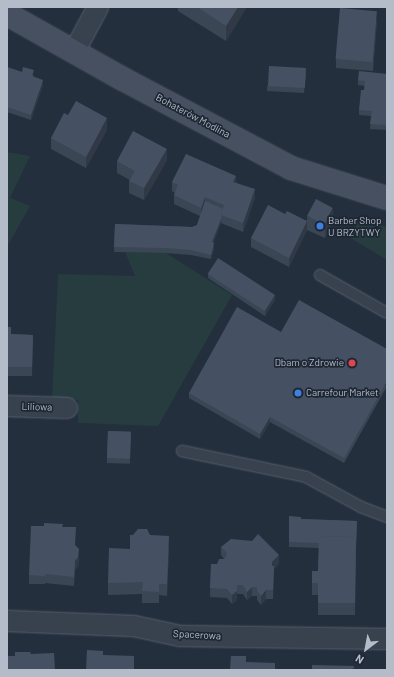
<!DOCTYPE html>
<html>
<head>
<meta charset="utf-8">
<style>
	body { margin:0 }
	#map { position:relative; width:394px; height:677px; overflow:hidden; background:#242f3e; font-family:Barlow,sans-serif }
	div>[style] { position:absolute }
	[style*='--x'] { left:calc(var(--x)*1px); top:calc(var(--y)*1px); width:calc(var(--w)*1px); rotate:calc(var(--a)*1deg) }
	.green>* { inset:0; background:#263c3f }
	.roads { filter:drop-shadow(0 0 1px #565f6c) drop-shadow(0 0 1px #565f6c) }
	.lane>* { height:10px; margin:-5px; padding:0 5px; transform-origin:5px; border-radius:5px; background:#38414e }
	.street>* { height:20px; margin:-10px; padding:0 10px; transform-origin:10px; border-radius:10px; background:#38414e }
	.secondary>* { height:22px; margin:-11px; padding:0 11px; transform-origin:11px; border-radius:11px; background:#465061 }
	.wall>* { inset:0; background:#3b4654; transform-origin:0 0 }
	.shaded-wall>* { inset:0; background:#303945; transform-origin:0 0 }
	.building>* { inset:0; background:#455162; transform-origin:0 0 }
	.dots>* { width:11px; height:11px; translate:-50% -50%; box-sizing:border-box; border:2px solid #1d2633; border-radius:50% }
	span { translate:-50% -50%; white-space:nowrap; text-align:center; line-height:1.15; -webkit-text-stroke:3.5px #1d2633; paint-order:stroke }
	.street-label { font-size:10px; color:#b4bcc9 }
	.poi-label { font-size:10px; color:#b4bcc9 }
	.left { translate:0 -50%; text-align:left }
	.right { translate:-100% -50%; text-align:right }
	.frame { position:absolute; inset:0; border:8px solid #b4bcc9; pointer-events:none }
	.north { position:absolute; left:346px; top:629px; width:40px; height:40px; -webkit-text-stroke:3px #1d2633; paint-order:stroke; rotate:212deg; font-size:11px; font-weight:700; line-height:16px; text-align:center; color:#b4bcc9 }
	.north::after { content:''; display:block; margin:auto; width:14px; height:18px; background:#b4bcc9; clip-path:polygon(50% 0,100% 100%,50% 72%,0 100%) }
</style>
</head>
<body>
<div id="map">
	<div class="green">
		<div style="clip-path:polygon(7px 152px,30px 156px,10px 198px,30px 206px,7px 247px)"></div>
		<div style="clip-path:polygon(359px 220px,387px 227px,387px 260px,349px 237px)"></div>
		<div style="clip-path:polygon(125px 252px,166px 253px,232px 295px,158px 426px,78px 423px,78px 400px,52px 399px,58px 274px,135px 276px)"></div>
	</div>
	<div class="roads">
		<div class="lane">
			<div style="--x:320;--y:275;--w:77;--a:29.6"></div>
			<div style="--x:182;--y:451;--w:127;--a:11.8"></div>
			<div style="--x:306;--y:477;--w:63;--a:28.6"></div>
			<div style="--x:361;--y:507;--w:28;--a:21"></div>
		</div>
		<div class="street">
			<div style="--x:74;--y:52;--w:51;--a:-61.9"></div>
			<div style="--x:7;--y:406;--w:60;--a:1.9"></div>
			<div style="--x:7;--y:621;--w:127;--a:2.3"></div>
			<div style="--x:134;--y:626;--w:47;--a:12.3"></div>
			<div style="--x:180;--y:636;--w:207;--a:0.8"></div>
		</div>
		<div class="secondary">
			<div style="--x:7;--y:14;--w:133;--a:29.3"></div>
			<div style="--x:123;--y:79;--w:190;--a:27.9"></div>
			<div style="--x:291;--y:168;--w:101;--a:17.4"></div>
		</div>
	</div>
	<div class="wall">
		<div style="clip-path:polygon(178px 7px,247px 7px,226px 41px,178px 11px)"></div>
		<div style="clip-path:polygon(377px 20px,373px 71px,336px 68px,336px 59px)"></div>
		<div style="clip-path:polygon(7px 63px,7px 67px,22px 72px,34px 75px,33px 77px,43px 85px,31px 120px,7px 112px)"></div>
		<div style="clip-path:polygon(306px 73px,304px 93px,267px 91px,267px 86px)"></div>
		<div style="clip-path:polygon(387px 74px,387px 130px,370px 129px,371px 116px,359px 115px,359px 110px,365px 86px,358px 85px,358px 80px)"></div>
		<div style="clip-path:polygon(68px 115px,107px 130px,86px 168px,51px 149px,51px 138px)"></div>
		<div style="clip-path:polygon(167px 160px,144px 200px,129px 193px,129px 181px,130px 180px,117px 173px,117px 161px)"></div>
		<div style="clip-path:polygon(172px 182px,236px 182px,255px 198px,243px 232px,221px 223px,213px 243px,214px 248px,211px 259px,191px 255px,166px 253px,114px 252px,115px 224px,192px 227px,197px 225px,200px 216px,174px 204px,174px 195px,175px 193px,172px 191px)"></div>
		<div style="clip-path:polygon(285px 214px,307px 221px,307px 216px,333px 221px,325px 238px,307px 230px,289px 267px,251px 247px,251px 238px)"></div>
		<div style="clip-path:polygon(208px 274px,275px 300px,265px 316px,208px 278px)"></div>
		<div style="clip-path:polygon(7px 327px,11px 334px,33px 335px,32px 376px,8px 376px,8px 373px,7px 373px)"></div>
		<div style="clip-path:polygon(281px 332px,387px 349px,387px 386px,344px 463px,270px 422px,260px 439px,189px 398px,189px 393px)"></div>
		<div style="left:108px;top:431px;width:23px;height:32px;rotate:2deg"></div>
		<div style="clip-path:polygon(289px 516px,301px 519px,357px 521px,356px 549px,355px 615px,318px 615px,318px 595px,312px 595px,312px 571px,318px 571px,319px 548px,289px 547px)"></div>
		<div style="clip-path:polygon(62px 527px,75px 545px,79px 558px,78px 566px,75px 570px,74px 586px,45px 583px,45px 584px,29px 584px,29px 575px)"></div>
		<div style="clip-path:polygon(150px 535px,169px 548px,167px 596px,159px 595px,159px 603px,142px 603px,142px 594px,108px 595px,108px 583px,130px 549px)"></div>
		<div style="clip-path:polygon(221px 547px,279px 564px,274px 569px,273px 599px,266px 599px,261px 605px,257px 600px,257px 596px,252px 596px,247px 600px,243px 594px,237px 594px,237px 600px,232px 604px,227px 598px,210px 597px,211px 564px,217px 564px,224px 559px,221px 555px)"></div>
	</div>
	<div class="shaded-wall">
		<div style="clip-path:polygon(238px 7px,247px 7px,226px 41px,226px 26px)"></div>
		<div style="clip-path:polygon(377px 11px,377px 20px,373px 71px,373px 62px)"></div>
		<div style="clip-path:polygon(43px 80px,43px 85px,31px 120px,31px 115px)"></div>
		<div style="clip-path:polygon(107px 118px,107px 130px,86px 168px,86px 157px)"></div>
		<div style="clip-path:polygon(167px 149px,167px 160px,144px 200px,144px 188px)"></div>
		<div style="clip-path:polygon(236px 176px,236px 185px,233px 182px)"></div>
		<div style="clip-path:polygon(255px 189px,255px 198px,243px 232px,243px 223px)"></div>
		<div style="clip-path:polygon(205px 197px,205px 206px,201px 216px,201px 208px)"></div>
		<div style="clip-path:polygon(333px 208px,333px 221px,325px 238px,325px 225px)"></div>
		<div style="clip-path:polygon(221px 219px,221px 223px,212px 247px,212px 242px)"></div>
		<div style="clip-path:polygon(307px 221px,307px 230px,289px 267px,289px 258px)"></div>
		<div style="clip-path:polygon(214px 243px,214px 248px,211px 259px,211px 255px)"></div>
		<div style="clip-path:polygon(275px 295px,275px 300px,265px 316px,265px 311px)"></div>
		<div style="left:387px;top:381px;width:5px;height:88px;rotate:90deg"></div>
		<div style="clip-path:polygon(270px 417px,270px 422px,260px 439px,260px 434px)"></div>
		<div style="clip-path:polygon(169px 536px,169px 548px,167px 596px,167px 584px)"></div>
		<div style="clip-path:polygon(79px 549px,78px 566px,75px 570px,74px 586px,75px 561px)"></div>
		<div style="clip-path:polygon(279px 555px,279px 564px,274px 569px,273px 599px,274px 569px,272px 571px,272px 562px)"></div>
		<div style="clip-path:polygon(237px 585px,237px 600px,232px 604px,232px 595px)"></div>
		<div style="clip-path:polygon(252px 587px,252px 596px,247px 600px,247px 592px)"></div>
		<div style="clip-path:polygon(266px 590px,266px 599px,261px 605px,261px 596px)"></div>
	</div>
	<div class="building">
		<div style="clip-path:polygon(197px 7px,238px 7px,226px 26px)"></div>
		<div style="left:340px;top:8px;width:37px;height:51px;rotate:5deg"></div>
		<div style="left:269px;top:66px;width:37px;height:20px;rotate:3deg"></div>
		<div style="clip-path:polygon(7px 67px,22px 72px,23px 67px,34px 70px,32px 76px,43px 80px,31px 115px,7px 107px)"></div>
		<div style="clip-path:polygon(359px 71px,387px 74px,387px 125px,370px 124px,372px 111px,359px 110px,361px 90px,364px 90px,365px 81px,358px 80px)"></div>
		<div style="clip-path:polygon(76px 101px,107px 118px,86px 157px,51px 138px,64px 113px,68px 115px)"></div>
		<div style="clip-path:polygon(133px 131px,167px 149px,144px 188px,129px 181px,135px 171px,117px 161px)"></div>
		<div style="clip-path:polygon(186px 154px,236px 176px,233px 182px,255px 189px,243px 223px,221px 215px,224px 205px,205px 197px,201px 208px,174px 195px,178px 185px,172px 182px)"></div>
		<div style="left:316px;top:199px;width:19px;height:19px;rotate:28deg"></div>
		<div style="clip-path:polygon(205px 201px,223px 209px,221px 215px,221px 219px,212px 242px,214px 243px,211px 255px,191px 250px,166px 248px,114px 247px,115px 224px,192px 227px,197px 225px)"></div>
		<div style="clip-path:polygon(268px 205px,285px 214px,287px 211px,307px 221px,289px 258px,251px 238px)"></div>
		<div style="left:218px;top:258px;width:68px;height:19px;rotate:33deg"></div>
		<div style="clip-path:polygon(299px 300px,387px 349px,387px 381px,344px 458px,270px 417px,260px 434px,189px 393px,237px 307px,281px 332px)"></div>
		<div style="clip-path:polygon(7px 327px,11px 327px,11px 334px,33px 335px,32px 367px,8px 367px,8px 364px,7px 364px)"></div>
		<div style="left:108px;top:431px;width:23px;height:27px;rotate:2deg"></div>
		<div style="clip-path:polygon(289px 516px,301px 517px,301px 519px,357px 521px,356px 544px,356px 537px,319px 536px,319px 543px,289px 542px)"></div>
		<div style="clip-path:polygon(44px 523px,63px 524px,62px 527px,76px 527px,75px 545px,79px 549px,78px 557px,75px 561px,74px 577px,45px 574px,45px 576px,29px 575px,31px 526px,44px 526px)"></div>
		<div style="clip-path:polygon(138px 529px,147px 529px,150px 535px,169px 536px,167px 584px,159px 584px,159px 592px,142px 591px,143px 582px,108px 583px,109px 548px,130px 549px,130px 535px,133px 535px)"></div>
		<div style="clip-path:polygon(258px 534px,279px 555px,272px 562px,272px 566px,274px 566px,273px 590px,266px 590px,261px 596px,257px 591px,257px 587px,252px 587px,247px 592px,243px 585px,237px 585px,237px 591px,232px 595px,227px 589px,210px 588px,211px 564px,217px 564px,219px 559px,224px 559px,226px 557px,227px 553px,221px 547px,231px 539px,252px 541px)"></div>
		<div style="clip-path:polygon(319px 536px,356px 537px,355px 603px,318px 603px,318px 583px,312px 583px,312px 571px,318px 571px)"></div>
		<div style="clip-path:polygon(87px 650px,103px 651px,103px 655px,134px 656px,134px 670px,86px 670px)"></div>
		<div style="clip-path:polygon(15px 652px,31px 652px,30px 654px,54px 653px,55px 670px,7px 670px,7px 656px,15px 656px)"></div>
		<div style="clip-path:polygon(231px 656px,246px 656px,246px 662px,275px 663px,275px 670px,230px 670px)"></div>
		<div style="clip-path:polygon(312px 665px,354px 666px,354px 668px,350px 670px,312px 670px)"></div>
	</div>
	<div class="dots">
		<div style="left:320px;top:226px;background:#3f7fe0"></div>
		<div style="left:352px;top:363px;background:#e0444e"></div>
		<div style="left:298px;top:393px;background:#3f7fe0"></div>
	</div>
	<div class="street-label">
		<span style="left:193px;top:116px;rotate:28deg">Bohaterów Modlina</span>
		<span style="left:37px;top:407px;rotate:2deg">Liliowa</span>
		<span style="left:197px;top:635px;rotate:3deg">Spacerowa</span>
	</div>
	<div class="poi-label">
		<span class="left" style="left:328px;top:226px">Barber Shop<br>U BRZYTWY</span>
		<span class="right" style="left:344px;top:363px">Dbam o Zdrowie</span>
		<span class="left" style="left:306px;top:393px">Carrefour Market</span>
	</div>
	<div class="frame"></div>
	<div class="north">N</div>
</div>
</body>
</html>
